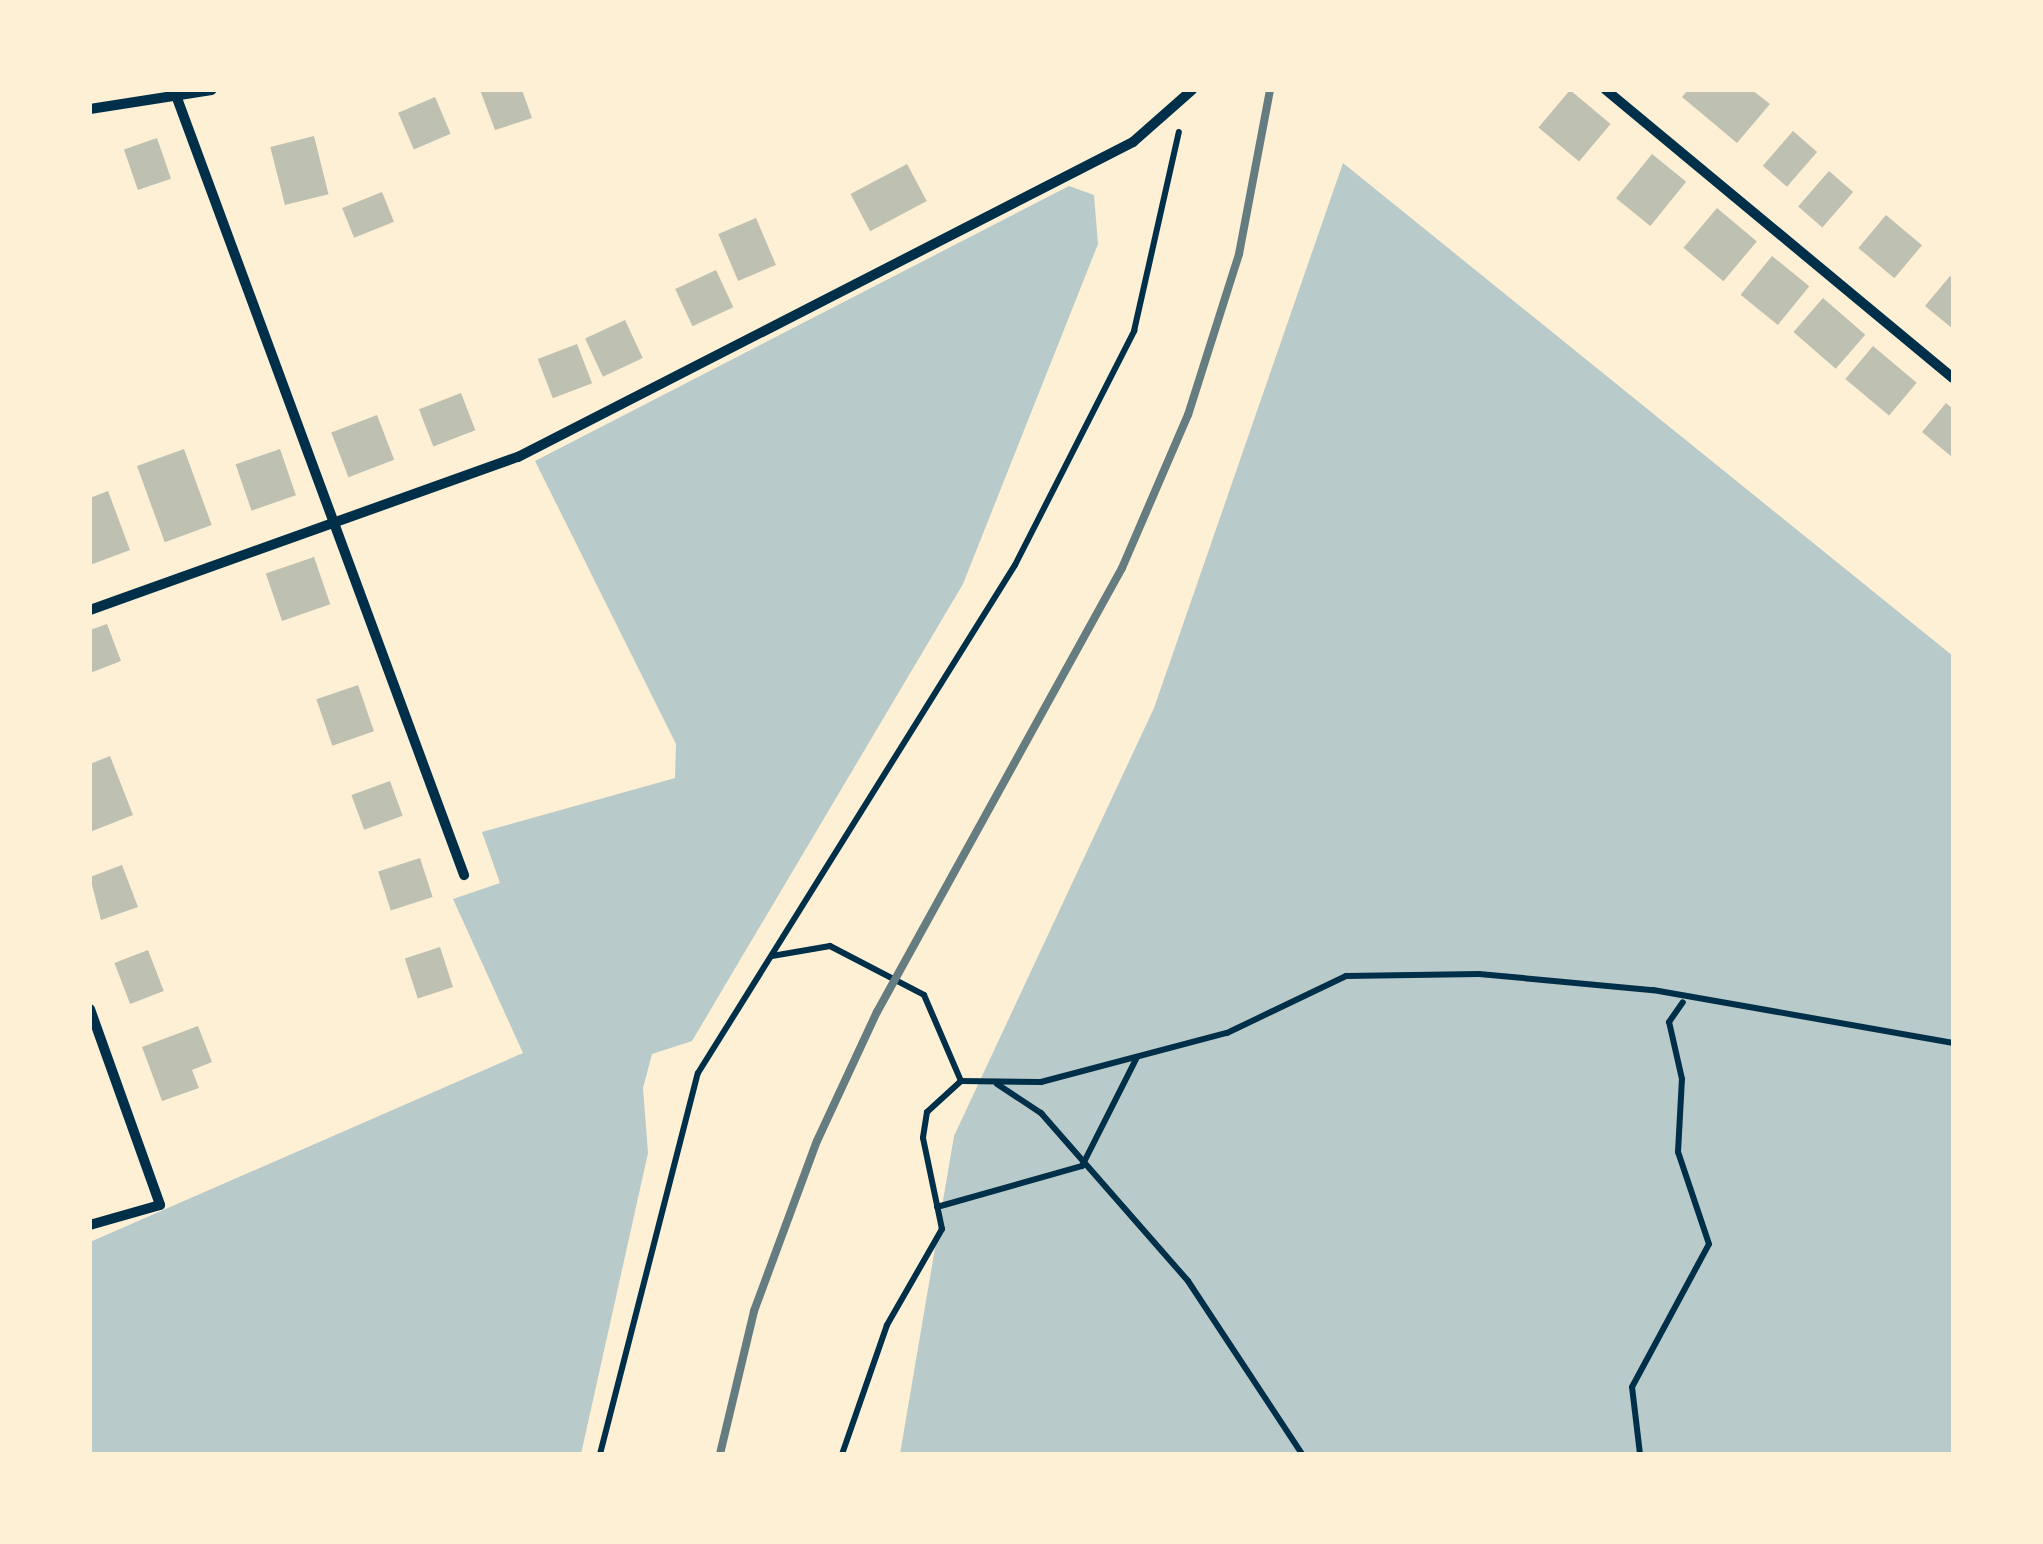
<!DOCTYPE html>
<html>
<head>
<meta charset="utf-8">
<style>
	body { margin:0 }
	#map { position:relative; width:2043px; height:1544px; overflow:hidden; background:#fdf0d5; font-family:"Noto Sans",sans-serif }
	div>[style] { position:absolute }
	[style*='--x'] { left:calc(var(--x)*1px); top:calc(var(--y)*1px); width:calc(var(--w)*1px); rotate:calc(var(--a)*1deg) }
	.green>* { inset:0; background:#b9caca }
	.building>* { inset:0; background:#bec0b2; transform-origin:0 0 }
	.path>* { height:6px; margin:-3px; padding:0 3px; transform-origin:3px; border-radius:3px; background:#003049 }
	.minor>* { height:10px; margin:-5px; padding:0 5px; transform-origin:5px; border-radius:5px; background:#003049 }
	.rail>* { height:8px; margin:-4px; padding:0 4px; transform-origin:4px; border-radius:4px; background:#657d81 }
	span { translate:-50% -50%; white-space:nowrap; text-align:center; line-height:1.15; -webkit-text-stroke:10px #fdf0d5; paint-order:stroke }
	.frame { position:absolute; inset:0; border:92px solid #fdf0d5; pointer-events:none }
</style>
</head>
<body>
<div id="map">
	<div class="green">
		<div style="clip-path:polygon(1343px 163px,1953px 656px,1953px 1454px,900px 1454px,954px 1136px,1154px 708px)"></div>
		<div style="clip-path:polygon(1069px 186px,1094px 195px,1098px 244px,963px 584px,692px 1041px,652px 1054px,643px 1088px,648px 1153px,581px 1454px,90px 1454px,90px 1242px,523px 1053px,453px 899px,500px 883px,482px 832px,675px 778px,676px 744px,535px 461px)"></div>
	</div>
	<div class="building">
		<div style="clip-path:polygon(480px 90px,522px 90px,532px 118px,495px 130px)"></div>
		<div style="left:1570px;top:90px;width:53px;height:49px;rotate:40deg"></div>
		<div style="clip-path:polygon(1688px 90px,1752px 90px,1770px 104px,1737px 143px,1682px 97px)"></div>
		<div style="left:435px;top:97px;width:40px;height:40px;rotate:67deg"></div>
		<div style="left:1793px;top:131px;width:32px;height:46px;rotate:41deg"></div>
		<div style="left:314px;top:136px;width:60px;height:45px;rotate:76deg"></div>
		<div style="left:157px;top:138px;width:43px;height:35px;rotate:71deg"></div>
		<div style="left:1652px;top:154px;width:44px;height:57px;rotate:39deg"></div>
		<div style="left:907px;top:164px;width:42px;height:64px;rotate:62deg"></div>
		<div style="left:1829px;top:171px;width:32px;height:47px;rotate:41deg"></div>
		<div style="left:382px;top:192px;width:32px;height:43px;rotate:68deg"></div>
		<div style="left:1717px;top:208px;width:52px;height:52px;rotate:40deg"></div>
		<div style="left:1886px;top:215px;width:47px;height:43px;rotate:40deg"></div>
		<div style="left:756px;top:218px;width:51px;height:41px;rotate:67deg"></div>
		<div style="left:1772px;top:256px;width:48px;height:50px;rotate:39deg"></div>
		<div style="left:716px;top:270px;width:41px;height:45px;rotate:65deg"></div>
		<div style="clip-path:polygon(1950px 276px,1953px 278px,1953px 329px,1925px 306px)"></div>
		<div style="left:1823px;top:298px;width:56px;height:45px;rotate:41deg"></div>
		<div style="left:625px;top:320px;width:42px;height:44px;rotate:65deg"></div>
		<div style="left:577px;top:344px;width:42px;height:42px;rotate:69deg"></div>
		<div style="left:1873px;top:346px;width:57px;height:43px;rotate:40deg"></div>
		<div style="left:461px;top:393px;width:40px;height:45px;rotate:69deg"></div>
		<div style="clip-path:polygon(1946px 403px,1953px 409px,1953px 458px,1922px 432px)"></div>
		<div style="left:377px;top:415px;width:48px;height:49px;rotate:69deg"></div>
		<div style="left:184px;top:449px;width:81px;height:50px;rotate:70deg"></div>
		<div style="left:280px;top:449px;width:49px;height:47px;rotate:71deg"></div>
		<div style="clip-path:polygon(108px 491px,130px 550px,90px 565px,90px 498px)"></div>
		<div style="left:314px;top:557px;width:50px;height:51px;rotate:71deg"></div>
		<div style="clip-path:polygon(107px 624px,121px 661px,90px 673px,90px 630px)"></div>
		<div style="left:358px;top:685px;width:49px;height:44px;rotate:71deg"></div>
		<div style="clip-path:polygon(110px 756px,133px 815px,90px 832px,90px 764px)"></div>
		<div style="left:390px;top:781px;width:37px;height:41px;rotate:70deg"></div>
		<div style="left:420px;top:858px;width:41px;height:44px;rotate:72deg"></div>
		<div style="clip-path:polygon(122px 865px,138px 907px,101px 920px,90px 877px)"></div>
		<div style="left:440px;top:947px;width:42px;height:37px;rotate:72deg"></div>
		<div style="left:148px;top:950px;width:44px;height:36px;rotate:69deg"></div>
		<div style="clip-path:polygon(198px 1026px,212px 1062px,192px 1070px,199px 1088px,162px 1101px,142px 1047px)"></div>
	</div>
	<div class="path">
		<div style="--x:772;--y:956;--w:59;--a:-9.8"></div>
		<div style="--x:830;--y:946;--w:106;--a:27.5"></div>
		<div style="--x:924;--y:995;--w:94;--a:66.7"></div>
		<div style="--x:961;--y:1081;--w:46;--a:137.6"></div>
		<div style="--x:927;--y:1112;--w:26;--a:99"></div>
		<div style="--x:923;--y:1138;--w:93;--a:78.2"></div>
		<div style="--x:942;--y:1229;--w:111;--a:119.8"></div>
		<div style="--x:887;--y:1325;--w:137;--a:109.2"></div>
		<div style="--x:961;--y:1081;--w:80;--a:0.7"></div>
		<div style="--x:1041;--y:1082;--w:192;--a:-14.8"></div>
		<div style="--x:1227;--y:1033;--w:132;--a:-25.6"></div>
		<div style="--x:1346;--y:976;--w:133;--a:-0.9"></div>
		<div style="--x:1479;--y:974;--w:175;--a:5.3"></div>
		<div style="--x:1653;--y:990;--w:305;--a:10"></div>
		<div style="--x:997;--y:1084;--w:53;--a:33.4"></div>
		<div style="--x:1041;--y:1113;--w:223;--a:48.8"></div>
		<div style="--x:1188;--y:1281;--w:207;--a:56.6"></div>
		<div style="--x:937;--y:1207;--w:151;--a:-15.8"></div>
		<div style="--x:1082;--y:1166;--w:122;--a:-63.2"></div>
		<div style="--x:600;--y:1454;--w:393;--a:-75.6"></div>
		<div style="--x:698;--y:1073;--w:599;--a:-58.04"></div>
		<div style="--x:1015;--y:565;--w:263;--a:-63"></div>
		<div style="--x:1134;--y:331;--w:204;--a:-77.3"></div>
		<div style="--x:1640;--y:1454;--w:67;--a:-96.8"></div>
		<div style="--x:1632;--y:1387;--w:162;--a:-61.7"></div>
		<div style="--x:1709;--y:1244;--w:97;--a:-108.6"></div>
		<div style="--x:1678;--y:1152;--w:73;--a:-86.9"></div>
		<div style="--x:1682;--y:1079;--w:58;--a:-102.8"></div>
		<div style="--x:1669;--y:1022;--w:24;--a:-55"></div>
	</div>
	<div class="minor">
		<div style="--x:174;--y:90;--w:837;--a:69.72"></div>
		<div style="--x:1606;--y:90;--w:451;--a:39.7"></div>
		<div style="--x:90;--y:109;--w:123;--a:-8.9"></div>
		<div style="--x:90;--y:610;--w:455;--a:-19.7"></div>
		<div style="--x:518;--y:457;--w:691;--a:-27.12"></div>
		<div style="--x:1133;--y:142;--w:79;--a:-41.4"></div>
		<div style="--x:90;--y:1009;--w:208;--a:70.3"></div>
		<div style="--x:160;--y:1205;--w:73;--a:164.1"></div>
	</div>
	<div class="rail">
		<div style="--x:720;--y:1454;--w:147;--a:-76.6"></div>
		<div style="--x:754;--y:1311;--w:181;--a:-69.7"></div>
		<div style="--x:817;--y:1141;--w:142;--a:-65.1"></div>
		<div style="--x:877;--y:1012;--w:507;--a:-61.11"></div>
		<div style="--x:1122;--y:568;--w:167;--a:-66.7"></div>
		<div style="--x:1188;--y:415;--w:169;--a:-72.4"></div>
		<div style="--x:1239;--y:254;--w:167;--a:-79.3"></div>
	</div>
	<div class="frame"></div>
</div>
</body>
</html>
